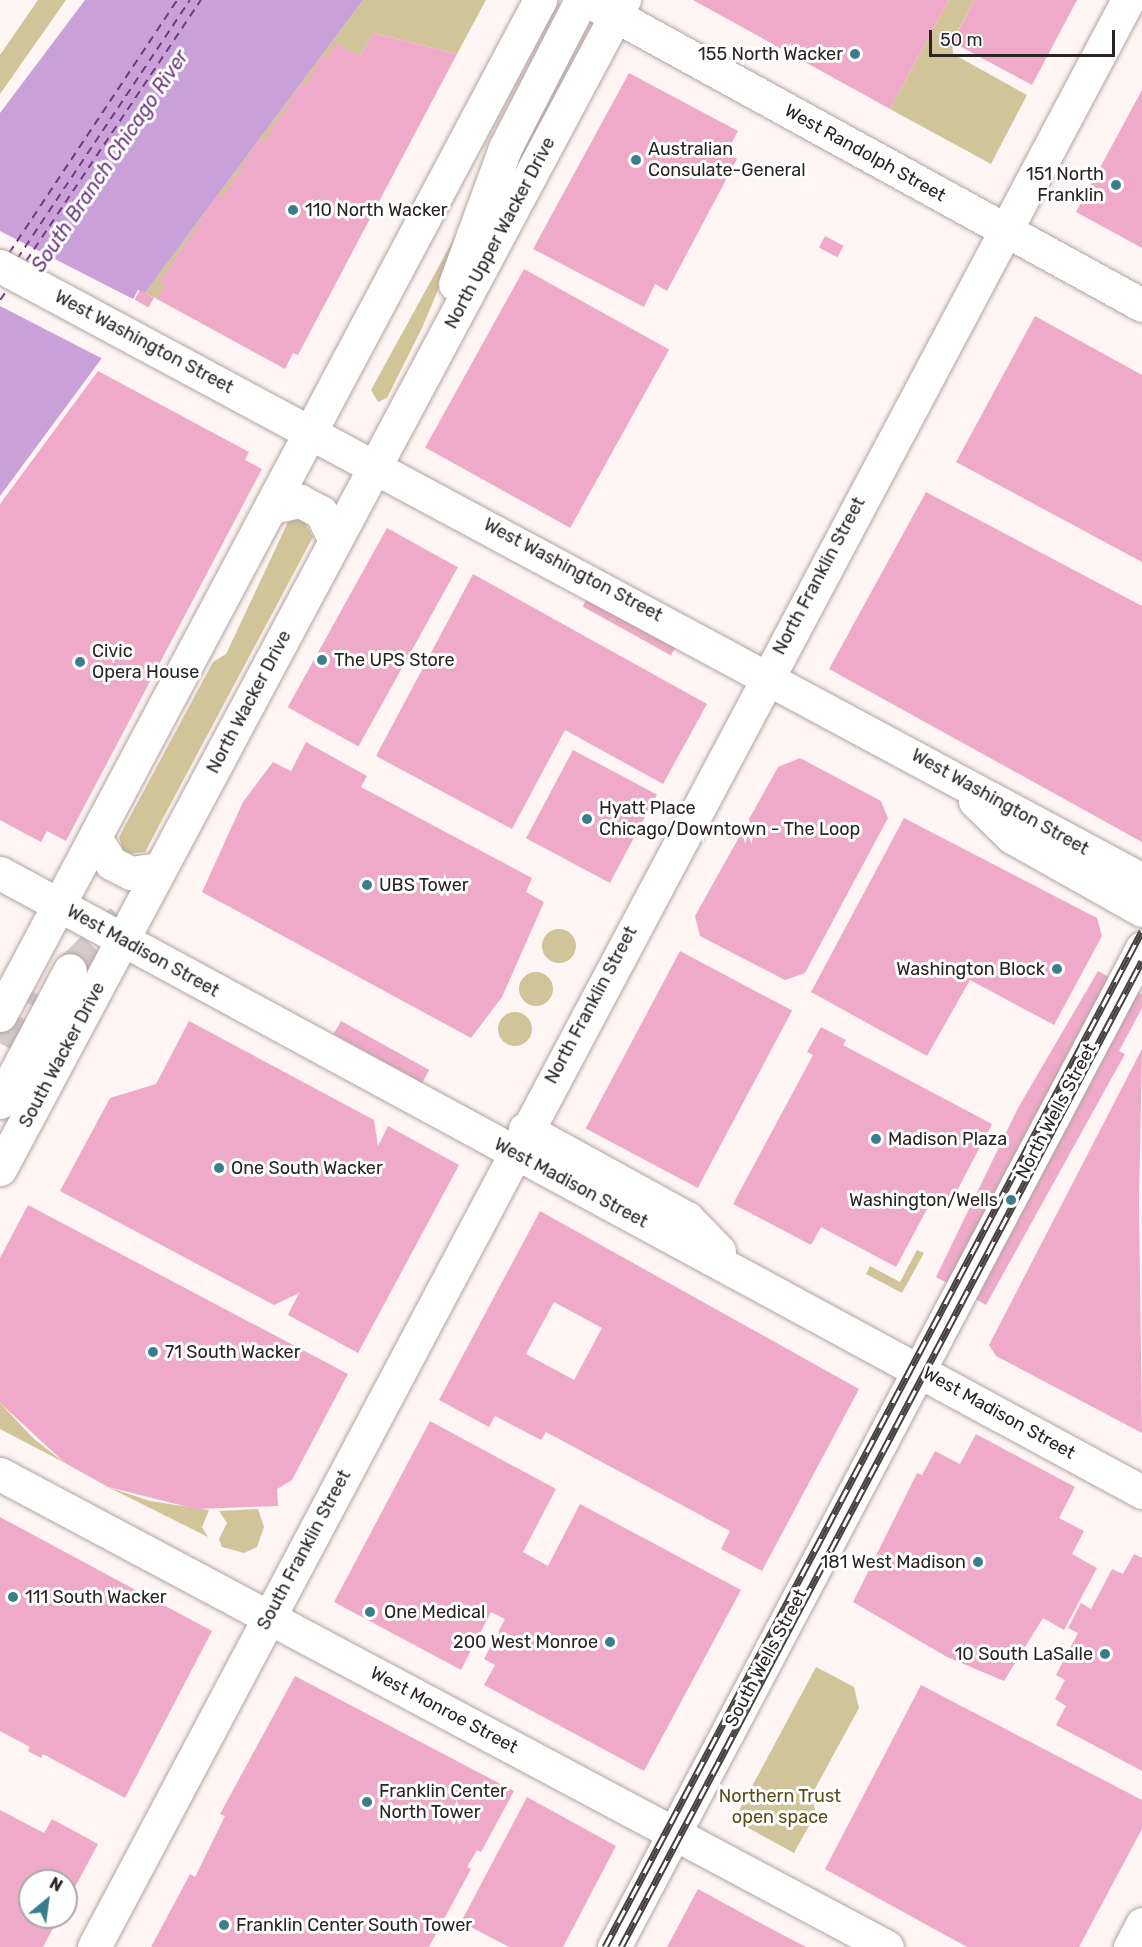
<!DOCTYPE html>
<html>
<head>
<meta charset="utf-8">
<style>
	body { margin:0 }
	#map { position:relative; width:1142px; height:1947px; overflow:hidden; background:#fff5f4; font-family:Rubik,sans-serif }
	div>[style] { position:absolute }
	[style*='--x'] { left:calc(var(--x)*1px); top:calc(var(--y)*1px); width:calc(var(--w)*1px); rotate:calc(var(--a)*1deg) }
	.green>* { inset:0; background:#d1c499 }
	.round { border-radius:50% }
	.water>* { inset:0; background:#c9a0d8 }
	.pier>* { inset:0; background:#fff5f4 }
	.ferry>* { height:1.5px; margin-top:-0.75px; transform-origin:0; background:repeating-linear-gradient(90deg,#6e3b7f 0 8px,transparent 0 14px) }
	.building>* { inset:0; background:#f0aac9; transform-origin:0 0 }
	.trunk-tunnel>* { height:33px; margin-top:-16.5px; transform-origin:0; background:repeating-linear-gradient(90deg,#d4cbca 0 33px,transparent 0 49px) }
	.roads { filter:drop-shadow(0 0 2px #b2a4a2) drop-shadow(0 0 2px #b2a4a2) }
	.secondary>* { height:33px; margin:-16.5px; padding:0 16.5px; transform-origin:16.5px; border-radius:16.5px; background:#fff }
	.trunk>* { height:33px; margin:-16.5px; padding:0 16.5px; transform-origin:16.5px; border-radius:16.5px; background:#fff }
	.rail>* { height:7px; margin-top:-3.5px; transform-origin:0; background:repeating-linear-gradient(90deg,#fff 0 14px,#474040 0 28px); box-sizing:border-box; border-block:2px solid #474040 }
	.dots>* { width:16px; height:16px; translate:-50% -50%; box-sizing:border-box; border:3px solid #fff; border-radius:50% }
	span { translate:-50% -50%; white-space:nowrap; text-align:center; line-height:1.15; -webkit-text-stroke:6px #fff; paint-order:stroke }
	.poi-label { font-size:18px; color:#2a2424 }
	.right { translate:-100% -50%; text-align:right }
	.left { translate:0 -50%; text-align:left }
	.street-label { font-size:18px; color:#2a2424 }
	.park-label { font-size:18px; color:#5b4c17 }
	.water-label { font-size:20px; color:#6e3b7f; font-style:italic }
	.north { position:absolute; left:18px; top:1869px; width:60px; height:60px; box-sizing:border-box; background:#fff; border:2px solid #aaa7a7; border-radius:50%; rotate:29deg; font-size:16px; font-weight:700; line-height:24px; text-align:center; color:#2a2424 }
	.north::after { content:''; display:block; margin:auto; width:21px; height:27px; background:#3a7e8d; clip-path:polygon(50% 0,100% 100%,50% 72%,0 100%) }
	.scale { position:absolute; left:929px; top:30px; width:186px; height:27px; box-sizing:border-box; border:3px solid #2a2424; border-top:0; padding-left:8px; font-size:18px; line-height:21px; white-space:nowrap; color:#2a2424; -webkit-text-stroke:4px #fff; paint-order:stroke }
</style>
</head>
<body>
<div id="map">
	<div class="green">
		<div style="clip-path:polygon(38px 0,66px 0,0 94px,0 55px)"></div>
		<div style="clip-path:polygon(363px 0,486px 0,457px 54px,373px 33px,360px 56px,157px 299px,145px 293px)"></div>
		<div style="clip-path:polygon(949px 0,975px 0,952px 41px,953px 54px,1027px 95px,991px 164px,890px 109px)"></div>
		<div style="clip-path:polygon(456px 235px,459px 240px,422px 328px,387px 398px,378px 402px,371px 390px)"></div>
		<div style="clip-path:polygon(302px 518px,313px 537px,145px 852px,124px 854px,119px 837px,213px 662px,226px 654px,288px 522px)"></div>
		<div class="round" style="left:542px;top:929px;width:34px;height:34px"></div>
		<div class="round" style="left:519px;top:972px;width:34px;height:34px"></div>
		<div class="round" style="left:498px;top:1012px;width:34px;height:34px"></div>
		<div style="clip-path:polygon(917px 1250px,924px 1253px,902px 1293px,866px 1274px,870px 1266px,900px 1282px)"></div>
		<div style="clip-path:polygon(0 1403px,34px 1439px,65px 1463px,0 1429px)"></div>
		<div style="clip-path:polygon(108px 1487px,150px 1501px,209px 1510px,202px 1527px,208px 1537px)"></div>
		<div style="clip-path:polygon(258px 1509px,264px 1527px,257px 1547px,244px 1553px,222px 1547px,219px 1539px,227px 1523px,219px 1511px)"></div>
		<div style="clip-path:polygon(816px 1667px,854px 1687px,859px 1708px,811px 1796px,816px 1813px,794px 1853px,734px 1820px)"></div>
	</div>
	<div class="water">
		<div style="clip-path:polygon(85px 0,363px 0,145px 293px,138px 290px,102px 358px,0 496px,0 113px)"></div>
	</div>
	<div class="pier">
		<div style="clip-path:polygon(0 231px,135px 300px,103px 359px,0 306px)"></div>
	</div>
	<div class="ferry">
		<div style="--x:9;--y:253;--w:304;--a:-56.4"></div>
		<div style="--x:17;--y:259;--w:311;--a:-56.3"></div>
		<div style="--x:26;--y:261;--w:314;--a:-56.2"></div>
		<div style="--x:0;--y:300;--w:16;--a:-55"></div>
	</div>
	<div class="building">
		<div style="clip-path:polygon(693px 0,949px 0,890px 109px)"></div>
		<div style="clip-path:polygon(975px 0,1077px 0,1032px 85px,952px 42px)"></div>
		<div style="clip-path:polygon(373px 33px,457px 54px,298px 355px,293px 353px,285px 369px,157px 299px,165px 285px,160px 282px,218px 195px,223px 197px,259px 140px,264px 142px,302px 83px,307px 85px,322px 55px,327px 58px,336px 43px,360px 56px)"></div>
		<div style="clip-path:polygon(629px 73px,738px 131px,726px 153px,737px 159px,667px 291px,655px 284px,644px 307px,533px 249px)"></div>
		<div style="clip-path:polygon(1142px 90px,1142px 248px,1076px 212px)"></div>
		<div style="left:825px;top:236px;width:21px;height:13px;rotate:28deg"></div>
		<div style="left:524px;top:269px;width:166px;height:204px;rotate:29deg"></div>
		<div style="left:140px;top:290px;width:16px;height:11px;rotate:30deg"></div>
		<div style="clip-path:polygon(1035px 316px,1142px 375px,1142px 562px,956px 462px)"></div>
		<div style="clip-path:polygon(98px 371px,249px 452px,245px 460px,262px 469px,66px 841px,47px 831px,41px 842px,0 820px,0 504px)"></div>
		<div style="clip-path:polygon(926px 492px,1142px 606px,1142px 842px,829px 669px)"></div>
		<div style="left:387px;top:528px;width:81px;height:205px;rotate:29deg"></div>
		<div style="clip-path:polygon(473px 574px,707px 704px,663px 784px,565px 730px,512px 829px,376px 756px)"></div>
		<div style="left:588px;top:597px;width:101px;height:11px;rotate:29deg"></div>
		<div style="clip-path:polygon(306px 742px,367px 776px,361px 787px,532px 878px,526px 892px,544px 902px,502px 997px,471px 1038px,202px 892px,243px 802px,273px 762px,291px 771px)"></div>
		<div style="left:573px;top:750px;width:95px;height:100px;rotate:28deg"></div>
		<div style="clip-path:polygon(800px 758px,881px 801px,888px 818px,805px 973px,785px 980px,700px 936px,695px 916px,778px 767px)"></div>
		<div style="clip-path:polygon(904px 818px,1097px 918px,1102px 936px,1054px 1025px,970px 980px,927px 1056px,811px 992px)"></div>
		<div style="left:680px;top:951px;width:127px;height:201px;rotate:28deg"></div>
		<div style="clip-path:polygon(1098px 971px,1116px 981px,957px 1288px,936px 1277px,1018px 1108px)"></div>
		<div style="clip-path:polygon(1127px 987px,1142px 994px,1142px 1008px,1119px 1051px,1125px 1054px,986px 1305px,965px 1293px)"></div>
		<div style="clip-path:polygon(189px 1021px,374px 1120px,378px 1146px,388px 1126px,459px 1165px,358px 1353px,288px 1315px,299px 1293px,274px 1305px,60px 1191px,110px 1098px,156px 1084px)"></div>
		<div style="left:341px;top:1021px;width:101px;height:15px;rotate:29deg"></div>
		<div style="clip-path:polygon(821px 1027px,846px 1040px,843px 1045px,992px 1124px,950px 1204px,934px 1196px,896px 1267px,821px 1227px,811px 1245px,733px 1204px,813px 1055px,807px 1052px)"></div>
		<div style="clip-path:polygon(1142px 1049px,1139px 1202px,1142px 1433px,996px 1356px,989px 1345px)"></div>
		<div style="clip-path:polygon(28px 1205px,348px 1374px,292px 1480px,277px 1489px,278px 1506px,196px 1509px,108px 1487px,65px 1463px,0 1403px,0 1258px)"></div>
		<div style="clip-path:polygon(evenodd,540px 1211px,859px 1389px,762px 1571px,721px 1549px,730px 1531px,546px 1432px,541px 1440px,495px 1416px,489px 1427px,439px 1400px,540px 1211px,554px 1302px,602px 1328px,574px 1380px,526px 1354px,554px 1302px)"></div>
		<div style="clip-path:polygon(430px 1421px,556px 1489px,523px 1552px,548px 1566px,580px 1504px,741px 1590px,644px 1771px,484px 1685px,495px 1665px,484px 1659px,505px 1619px,491px 1612px,461px 1670px,334px 1602px)"></div>
		<div style="clip-path:polygon(976px 1434px,1075px 1487px,1059px 1518px,1084px 1531px,1072px 1554px,1097px 1568px,1064px 1630px,1043px 1618px,1004px 1681px,947px 1657px,853px 1602px,917px 1473px,922px 1475px,935px 1451px,960px 1464px)"></div>
		<div style="clip-path:polygon(0 1517px,212px 1631px,125px 1798px,43px 1754px,41px 1758px,28px 1751px,30px 1747px,0 1731px)"></div>
		<div style="clip-path:polygon(1134px 1554px,1142px 1558px,1142px 1771px,1056px 1725px,1066px 1706px,1055px 1699px,1065px 1680px,1056px 1675px,1078px 1633px,1068px 1628px,1081px 1603px,1091px 1609px,1112px 1569px,1123px 1574px)"></div>
		<div style="clip-path:polygon(295px 1676px,514px 1791px,481px 1852px,477px 1850px,467px 1867px,471px 1869px,429px 1947px,151px 1947px,190px 1874px,195px 1877px,225px 1816px,220px 1814px)"></div>
		<div style="clip-path:polygon(921px 1685px,1142px 1800px,1142px 1829px,1079px 1947px,967px 1947px,825px 1869px)"></div>
		<div style="clip-path:polygon(527px 1797px,616px 1846px,563px 1947px,509px 1947px,461px 1922px)"></div>
		<div style="clip-path:polygon(0 1810px,44px 1833px,52px 1819px,98px 1844px,66px 1904px,66px 1881px,30px 1881px,30px 1917px,59px 1917px,43px 1947px,0 1947px)"></div>
		<div style="clip-path:polygon(698px 1889px,764px 1925px,806px 1947px,667px 1947px)"></div>
	</div>
	<div class="trunk-tunnel">
		<div style="--x:70;--y:970;--w:73;--a:-44.4"></div>
		<div style="--x:0;--y:1043;--w:61;--a:-61.8"></div>
	</div>
	<div class="roads">
		<div class="secondary">
			<div style="--x:587;--y:0;--w:633;--a:28.79"></div>
			<div style="--x:0;--y:266;--w:1297;--a:28.26"></div>
			<div style="--x:455;--y:284;--w:145;--a:-69.8"></div>
			<div style="--x:505;--y:148;--w:166;--a:-62.8"></div>
			<div style="--x:271;--y:507;--w:30;--a:-12"></div>
			<div style="--x:300;--y:501;--w:24;--a:28"></div>
			<div style="--x:321;--y:512;--w:32;--a:64"></div>
			<div style="--x:975;--y:801;--w:52;--a:44.2"></div>
			<div style="--x:1012;--y:837;--w:149;--a:29.3"></div>
			<div style="--x:95;--y:838;--w:30;--a:57"></div>
			<div style="--x:111;--y:863;--w:22;--a:27"></div>
			<div style="--x:131;--y:873;--w:29;--a:-8"></div>
			<div style="--x:0;--y:873;--w:1299;--a:28.46"></div>
			<div style="--x:0;--y:1015;--w:1150;--a:-61.99"></div>
			<div style="--x:525;--y:1129;--w:185;--a:28.8"></div>
			<div style="--x:687;--y:1218;--w:46;--a:45.9"></div>
			<div style="--x:0;--y:1169;--w:1325;--a:-61.91"></div>
			<div style="--x:0;--y:1474;--w:1005;--a:28.07"></div>
			<div style="--x:94;--y:1947;--w:2205;--a:-62.03"></div>
			<div style="--x:614;--y:1947;--w:1130;--a:-62.14"></div>
			<div style="--x:1130;--y:1947;--w:26;--a:-62"></div>
		</div>
		<div class="trunk">
			<div style="--x:0;--y:1102;--w:149;--a:-62.1"></div>
		</div>
	</div>
	<div class="rail">
		<div style="--x:605;--y:1947;--w:1149;--a:-62.14"></div>
		<div style="--x:621;--y:1947;--w:1115;--a:-62.15"></div>
	</div>
	<div class="dots">
		<div style="left:855px;top:54px;background:#3a7e8d"></div>
		<div style="left:636px;top:160px;background:#3a7e8d"></div>
		<div style="left:1116px;top:185px;background:#3a7e8d"></div>
		<div style="left:293px;top:210px;background:#3a7e8d"></div>
		<div style="left:322px;top:660px;background:#3a7e8d"></div>
		<div style="left:80px;top:662px;background:#3a7e8d"></div>
		<div style="left:587px;top:819px;background:#3a7e8d"></div>
		<div style="left:367px;top:885px;background:#3a7e8d"></div>
		<div style="left:1057px;top:969px;background:#3a7e8d"></div>
		<div style="left:876px;top:1139px;background:#3a7e8d"></div>
		<div style="left:219px;top:1168px;background:#3a7e8d"></div>
		<div style="left:1011px;top:1200px;background:#3a7e8d"></div>
		<div style="left:153px;top:1352px;background:#3a7e8d"></div>
		<div style="left:978px;top:1562px;background:#3a7e8d"></div>
		<div style="left:13px;top:1597px;background:#3a7e8d"></div>
		<div style="left:370px;top:1612px;background:#3a7e8d"></div>
		<div style="left:610px;top:1642px;background:#3a7e8d"></div>
		<div style="left:1105px;top:1654px;background:#3a7e8d"></div>
		<div style="left:367px;top:1802px;background:#3a7e8d"></div>
		<div style="left:224px;top:1925px;background:#3a7e8d"></div>
	</div>
	<div class="poi-label">
		<span class="right" style="left:843px;top:54px">155 North Wacker</span>
		<span class="left" style="left:648px;top:160px">Australian<br>Consulate-General</span>
		<span class="right" style="left:1104px;top:185px">151 North<br>Franklin</span>
		<span class="left" style="left:305px;top:210px">110 North Wacker</span>
		<span class="left" style="left:92px;top:662px">Civic<br>Opera House</span>
		<span class="left" style="left:334px;top:660px">The UPS Store</span>
		<span class="left" style="left:599px;top:819px">Hyatt Place<br>Chicago/Downtown - The Loop</span>
		<span class="left" style="left:379px;top:885px">UBS Tower</span>
		<span class="right" style="left:1045px;top:969px">Washington Block</span>
		<span class="left" style="left:888px;top:1139px">Madison Plaza</span>
		<span class="left" style="left:231px;top:1168px">One South Wacker</span>
		<span class="right" style="left:998px;top:1200px">Washington/Wells</span>
		<span class="left" style="left:165px;top:1352px">71 South Wacker</span>
		<span class="right" style="left:966px;top:1562px">181 West Madison</span>
		<span class="left" style="left:25px;top:1597px">111 South Wacker</span>
		<span class="left" style="left:384px;top:1612px">One Medical</span>
		<span class="right" style="left:598px;top:1642px">200 West Monroe</span>
		<span class="right" style="left:1093px;top:1654px">10 South LaSalle</span>
		<span class="left" style="left:379px;top:1802px">Franklin Center<br>North Tower</span>
		<span class="left" style="left:236px;top:1925px">Franklin Center South Tower</span>
	</div>
	<div class="street-label">
		<span style="left:865px;top:153px;rotate:29deg">West Randolph Street</span>
		<span style="left:500px;top:233px;rotate:-62deg">North Upper Wacker Drive</span>
		<span style="left:144px;top:342px;rotate:28deg">West Washington Street</span>
		<span style="left:573px;top:570px;rotate:28deg">West Washington Street</span>
		<span style="left:819px;top:576px;rotate:-62deg">North Franklin Street</span>
		<span style="left:249px;top:702px;rotate:-62deg">North Wacker Drive</span>
		<span style="left:1000px;top:802px;rotate:29deg">West Washington Street</span>
		<span style="left:143px;top:951px;rotate:29deg">West Madison Street</span>
		<span style="left:591px;top:1005px;rotate:-62deg">North Franklin Street</span>
		<span style="left:62px;top:1055px;rotate:-62deg">South Wacker Drive</span>
		<span style="left:1056px;top:1111px;rotate:-62deg">North Wells Street</span>
		<span style="left:571px;top:1183px;rotate:28deg">West Madison Street</span>
		<span style="left:999px;top:1413px;rotate:29deg">West Madison Street</span>
		<span style="left:304px;top:1550px;rotate:-62deg">South Franklin Street</span>
		<span style="left:766px;top:1658px;rotate:-62deg">South Wells Street</span>
		<span style="left:444px;top:1710px;rotate:28deg">West Monroe Street</span>
	</div>
	<div class="park-label">
		<span style="left:780px;top:1807px">Northern Trust<br>open space</span>
	</div>
	<div class="water-label">
		<span style="left:110px;top:161px;rotate:-56deg">South Branch Chicago River</span>
	</div>
	<div class="north">N</div>
	<div class="scale">50 m</div>
</div>
</body>
</html>
